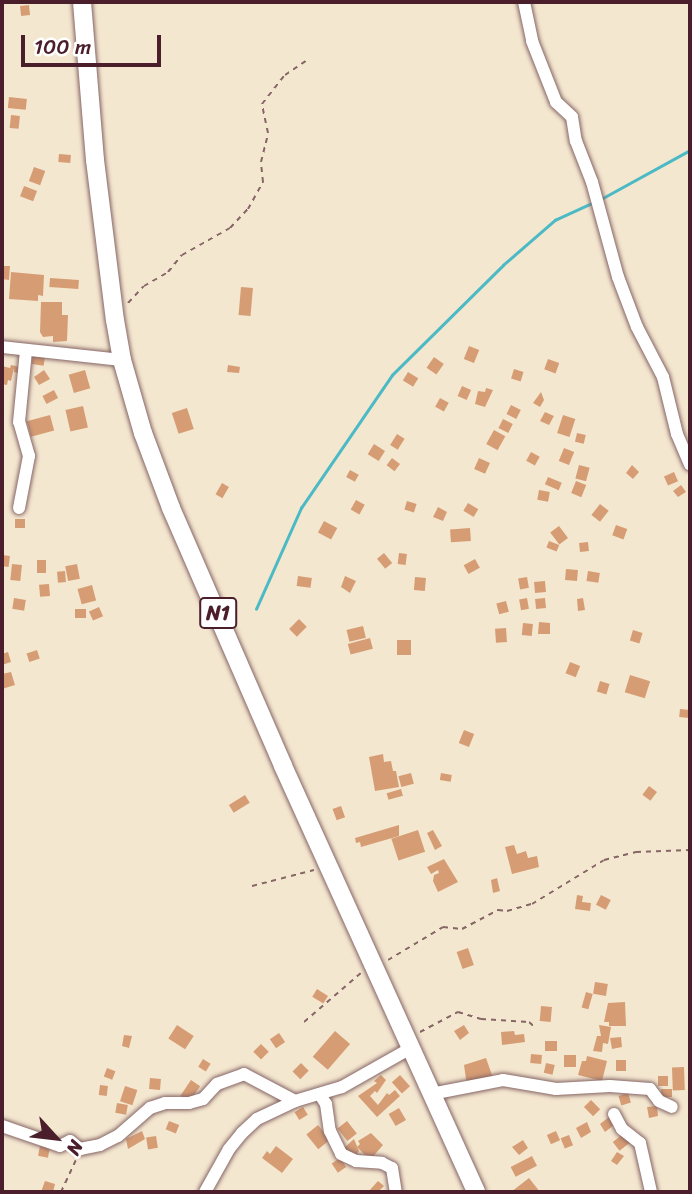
<!DOCTYPE html>
<html>
<head>
<meta charset="utf-8">
<style>
	body { margin:0 }
	#map { position:relative; width:692px; height:1194px; overflow:hidden; background:#f4e7d0; font-family:Sriracha,sans-serif }
	div>[style] { position:absolute }
	[style*='--x'] { left:calc(var(--x)*1px); top:calc(var(--y)*1px); width:calc(var(--w)*1px); rotate:calc(var(--a)*1deg) }
	.stream>* { height:2.5px; margin:-1.25px; padding:0 1.25px; transform-origin:1.25px; border-radius:1.25px; background:#4cbac5 }
	.building>* { inset:0; background:#d69d74; transform-origin:0 0 }
	.path>* { height:2px; margin-top:-1px; transform-origin:0; background:repeating-linear-gradient(90deg,#866565 0 5px,transparent 0 10px) }
	.roads { filter:drop-shadow(0 0 2px #866565) drop-shadow(0 0 2px #866565) }
	.minor>* { height:12px; margin:-6px; padding:0 6px; transform-origin:6px; border-radius:6px; background:#fff }
	.highway>* { height:18px; margin:-9px; padding:0 9px; transform-origin:9px; border-radius:9px; background:#fff }
	span { translate:-50% -50%; white-space:nowrap; text-align:center; line-height:1.15; -webkit-text-stroke:5px #fff; paint-order:stroke }
	.shield-label span { padding:2px 5px; background:#fff; border:2px solid; border-radius:5px; -webkit-text-stroke-width:0 }
	.shield-label { font-size:21px; color:#4a1f2b; font-weight:700 }
	.frame { position:absolute; inset:0; border:4px solid #4a1f2b; pointer-events:none }
	.north { position:absolute; left:21px; top:1103px; width:70px; height:70px; -webkit-text-stroke:5px #fff; paint-order:stroke; rotate:117deg; font-size:19px; font-weight:700; line-height:28px; text-align:center; color:#4a1f2b }
	.north::after { content:''; display:block; margin:auto; width:24px; height:32px; background:#4a1f2b; clip-path:polygon(50% 0,100% 100%,50% 72%,0 100%) }
	.scale { position:absolute; left:21px; top:35px; width:140px; height:32px; box-sizing:border-box; border:4px solid #4a1f2b; border-top:0; padding-left:9px; font-size:21px; line-height:24px; white-space:nowrap; color:#4a1f2b; -webkit-text-stroke:5px #fff; paint-order:stroke }
</style>
</head>
<body>
<div id="map">
	<div class="stream">
		<div style="--x:601;--y:199;--w:102;--a:-28.8"></div>
		<div style="--x:256;--y:609;--w:111;--a:-66"></div>
		<div style="--x:301;--y:508;--w:161;--a:-55.6"></div>
		<div style="--x:392;--y:375;--w:156;--a:-44.7"></div>
		<div style="--x:503;--y:265;--w:69;--a:-40.9"></div>
		<div style="--x:555;--y:220;--w:41;--a:-24.7"></div>
	</div>
	<div class="building">
		<div style="left:29px;top:5px;width:10px;height:9px;rotate:84deg"></div>
		<div style="left:9px;top:97px;width:18px;height:11px;rotate:6deg"></div>
		<div style="left:11px;top:115px;width:9px;height:13px;rotate:6deg"></div>
		<div style="left:59px;top:154px;width:12px;height:8px;rotate:5deg"></div>
		<div style="left:34px;top:167px;width:12px;height:15px;rotate:20deg"></div>
		<div style="left:24px;top:186px;width:14px;height:11px;rotate:21deg"></div>
		<div style="clip-path:polygon(2px 266px,10px 266px,9px 280px,2px 279px)"></div>
		<div style="clip-path:polygon(11px 272px,44px 275px,43px 296px,38px 295px,38px 301px,9px 299px)"></div>
		<div style="left:50px;top:278px;width:29px;height:9px;rotate:4deg"></div>
		<div style="left:241px;top:287px;width:12px;height:28px;rotate:5deg"></div>
		<div style="clip-path:polygon(41px 302px,62px 302px,62px 315px,68px 315px,67px 341px,53px 342px,53px 336px,43px 337px,40px 332px)"></div>
		<div style="left:469px;top:346px;width:11px;height:14px;rotate:22deg"></div>
		<div style="left:33px;top:356px;width:12px;height:8px;rotate:9deg"></div>
		<div style="left:434px;top:357px;width:12px;height:13px;rotate:35deg"></div>
		<div style="left:548px;top:359px;width:12px;height:11px;rotate:20deg"></div>
		<div style="clip-path:polygon(11px 365px,20px 367px,18px 373px,14px 372px,14px 368px,11px 381px,8px 380px,7px 385px,2px 384px,2px 366px,10px 368px)"></div>
		<div style="clip-path:polygon(228px 365px,240px 367px,239px 373px,227px 372px)"></div>
		<div style="left:514px;top:369px;width:10px;height:10px;rotate:17deg"></div>
		<div style="clip-path:polygon(44px 370px,50px 379px,39px 385px,34px 377px)"></div>
		<div style="left:85px;top:370px;width:19px;height:17px;rotate:74deg"></div>
		<div style="left:408px;top:372px;width:12px;height:10px;rotate:31deg"></div>
		<div style="left:462px;top:386px;width:10px;height:11px;rotate:24deg"></div>
		<div style="clip-path:polygon(486px 388px,493px 390px,485px 407px,475px 404px,478px 391px,485px 392px)"></div>
		<div style="left:54px;top:390px;width:9px;height:13px;rotate:63deg"></div>
		<div style="clip-path:polygon(541px 392px,544px 400px,540px 407px,533px 403px)"></div>
		<div style="left:440px;top:398px;width:10px;height:10px;rotate:29deg"></div>
		<div style="left:511px;top:405px;width:11px;height:10px;rotate:27deg"></div>
		<div style="left:83px;top:406px;width:22px;height:18px;rotate:77deg"></div>
		<div style="left:187px;top:408px;width:22px;height:16px;rotate:72deg"></div>
		<div style="clip-path:polygon(545px 412px,554px 416px,549px 425px,540px 421px)"></div>
		<div style="left:50px;top:415px;width:16px;height:24px;rotate:75deg"></div>
		<div style="left:563px;top:415px;width:13px;height:19px;rotate:18deg"></div>
		<div style="left:503px;top:419px;width:11px;height:10px;rotate:27deg"></div>
		<div style="left:494px;top:430px;width:13px;height:16px;rotate:29deg"></div>
		<div style="left:577px;top:433px;width:9px;height:9px;rotate:13deg"></div>
		<div style="left:397px;top:434px;width:9px;height:13px;rotate:32deg"></div>
		<div style="left:374px;top:444px;width:13px;height:12px;rotate:32deg"></div>
		<div style="left:564px;top:448px;width:11px;height:14px;rotate:22deg"></div>
		<div style="left:531px;top:452px;width:10px;height:10px;rotate:29deg"></div>
		<div style="left:392px;top:458px;width:10px;height:9px;rotate:37deg"></div>
		<div style="left:479px;top:458px;width:12px;height:12px;rotate:24deg"></div>
		<div style="left:579px;top:465px;width:11px;height:14px;rotate:15deg"></div>
		<div style="clip-path:polygon(632px 465px,639px 472px,633px 479px,626px 473px)"></div>
		<div style="left:350px;top:470px;width:10px;height:8px;rotate:29deg"></div>
		<div style="left:674px;top:472px;width:10px;height:11px;rotate:66deg"></div>
		<div style="left:548px;top:477px;width:15px;height:8px;rotate:23deg"></div>
		<div style="left:576px;top:481px;width:11px;height:13px;rotate:22deg"></div>
		<div style="left:222px;top:483px;width:8px;height:13px;rotate:30deg"></div>
		<div style="clip-path:polygon(681px 485px,686px 492px,678px 497px,673px 491px)"></div>
		<div style="left:539px;top:490px;width:11px;height:10px;rotate:10deg"></div>
		<div style="left:356px;top:500px;width:10px;height:11px;rotate:29deg"></div>
		<div style="left:407px;top:501px;width:10px;height:9px;rotate:17deg"></div>
		<div style="left:468px;top:503px;width:12px;height:9px;rotate:31deg"></div>
		<div style="left:600px;top:504px;width:11px;height:14px;rotate:38deg"></div>
		<div style="clip-path:polygon(438px 507px,447px 512px,443px 521px,433px 517px)"></div>
		<div style="left:25px;top:519px;width:9px;height:10px;rotate:90deg"></div>
		<div style="left:324px;top:521px;width:15px;height:13px;rotate:28deg"></div>
		<div style="left:616px;top:525px;width:12px;height:11px;rotate:20deg"></div>
		<div style="left:559px;top:526px;width:15px;height:11px;rotate:53deg"></div>
		<div style="left:470px;top:528px;width:13px;height:20px;rotate:86deg"></div>
		<div style="left:549px;top:541px;width:11px;height:7px;rotate:22deg"></div>
		<div style="left:588px;top:542px;width:9px;height:9px;rotate:84deg"></div>
		<div style="left:384px;top:553px;width:13px;height:9px;rotate:51deg"></div>
		<div style="left:399px;top:553px;width:8px;height:11px;rotate:7deg"></div>
		<div style="left:2px;top:555px;width:8px;height:11px;rotate:7deg"></div>
		<div style="left:475px;top:559px;width:10px;height:13px;rotate:61deg"></div>
		<div style="left:37px;top:560px;width:9px;height:13px"></div>
		<div style="left:12px;top:564px;width:10px;height:16px;rotate:6deg"></div>
		<div style="left:77px;top:564px;width:15px;height:12px;rotate:79deg"></div>
		<div style="left:566px;top:569px;width:12px;height:11px;rotate:5deg"></div>
		<div style="left:65px;top:571px;width:11px;height:8px;rotate:85deg"></div>
		<div style="left:588px;top:571px;width:12px;height:10px;rotate:9deg"></div>
		<div style="left:298px;top:576px;width:14px;height:10px;rotate:8deg"></div>
		<div style="clip-path:polygon(345px 576px,356px 581px,350px 593px,341px 587px)"></div>
		<div style="left:415px;top:577px;width:11px;height:13px;rotate:5deg"></div>
		<div style="left:527px;top:577px;width:11px;height:9px;rotate:80deg"></div>
		<div style="left:545px;top:581px;width:11px;height:11px;rotate:85deg"></div>
		<div style="left:49px;top:584px;width:12px;height:10px;rotate:85deg"></div>
		<div style="left:92px;top:585px;width:16px;height:15px;rotate:75deg"></div>
		<div style="left:14px;top:598px;width:12px;height:11px;rotate:9deg"></div>
		<div style="left:527px;top:598px;width:11px;height:8px;rotate:80deg"></div>
		<div style="left:545px;top:598px;width:10px;height:10px;rotate:84deg"></div>
		<div style="clip-path:polygon(583px 598px,585px 610px,578px 611px,577px 599px)"></div>
		<div style="left:506px;top:601px;width:11px;height:10px;rotate:75deg"></div>
		<div style="left:99px;top:607px;width:10px;height:11px;rotate:66deg"></div>
		<div style="left:86px;top:609px;width:9px;height:11px;rotate:90deg"></div>
		<div style="left:299px;top:619px;width:11px;height:14px;rotate:45deg"></div>
		<div style="clip-path:polygon(539px 622px,550px 623px,550px 634px,538px 634px)"></div>
		<div style="left:523px;top:623px;width:10px;height:12px;rotate:6deg"></div>
		<div style="left:363px;top:626px;width:12px;height:17px;rotate:76deg"></div>
		<div style="left:506px;top:628px;width:14px;height:11px;rotate:86deg"></div>
		<div style="left:633px;top:630px;width:10px;height:11px;rotate:17deg"></div>
		<div style="left:370px;top:638px;width:11px;height:23px;rotate:75deg"></div>
		<div style="left:397px;top:640px;width:14px;height:15px"></div>
		<div style="left:37px;top:650px;width:9px;height:11px;rotate:72deg"></div>
		<div style="clip-path:polygon(8px 652px,11px 662px,2px 665px,2px 654px)"></div>
		<div style="left:570px;top:662px;width:11px;height:12px;rotate:22deg"></div>
		<div style="clip-path:polygon(11px 672px,15px 685px,2px 689px,2px 674px)"></div>
		<div style="left:630px;top:675px;width:21px;height:18px;rotate:17deg"></div>
		<div style="left:600px;top:681px;width:10px;height:11px;rotate:17deg"></div>
		<div style="left:680px;top:709px;width:10px;height:8px;rotate:6deg"></div>
		<div style="left:464px;top:730px;width:11px;height:14px;rotate:22deg"></div>
		<div style="clip-path:polygon(383px 754px,384px 762px,391px 761px,393px 771px,396px 771px,399px 787px,375px 791px,369px 757px)"></div>
		<div style="left:411px;top:773px;width:11px;height:13px;rotate:75deg"></div>
		<div style="left:441px;top:773px;width:11px;height:7px;rotate:10deg"></div>
		<div style="left:649px;top:786px;width:10px;height:11px;rotate:37deg"></div>
		<div style="left:401px;top:789px;width:7px;height:15px;rotate:74deg"></div>
		<div style="left:245px;top:795px;width:9px;height:19px;rotate:58deg"></div>
		<div style="left:341px;top:806px;width:12px;height:9px;rotate:70deg"></div>
		<div style="clip-path:polygon(399px 825px,399px 836px,361px 847px,360px 842px,356px 843px,355px 838px)"></div>
		<div style="left:418px;top:830px;width:23px;height:28px;rotate:72deg"></div>
		<div style="clip-path:polygon(433px 830px,442px 846px,435px 850px,427px 833px)"></div>
		<div style="clip-path:polygon(514px 845px,517px 854px,526px 851px,528px 858px,537px 856px,539px 867px,512px 874px,505px 847px)"></div>
		<div style="clip-path:polygon(444px 859px,458px 882px,438px 892px,433px 881px,434px 875px,439px 873px,438px 870px,431px 874px,427px 867px)"></div>
		<div style="clip-path:polygon(497px 878px,500px 891px,493px 893px,491px 880px)"></div>
		<div style="clip-path:polygon(577px 895px,583px 896px,582px 902px,591px 903px,590px 911px,575px 909px)"></div>
		<div style="left:601px;top:895px;width:11px;height:11px;rotate:27deg"></div>
		<div style="left:468px;top:948px;width:18px;height:12px;rotate:71deg"></div>
		<div style="left:595px;top:982px;width:13px;height:12px;rotate:9deg"></div>
		<div style="left:317px;top:989px;width:13px;height:9px;rotate:32deg"></div>
		<div style="left:586px;top:992px;width:7px;height:16px;rotate:16deg"></div>
		<div style="clip-path:polygon(625px 1002px,626px 1026px,609px 1026px,609px 1022px,604px 1022px,608px 1003px)"></div>
		<div style="left:541px;top:1006px;width:11px;height:15px;rotate:5deg"></div>
		<div style="left:177px;top:1025px;width:20px;height:16px;rotate:33deg"></div>
		<div style="clip-path:polygon(464px 1025px,469px 1033px,460px 1040px,454px 1031px)"></div>
		<div style="clip-path:polygon(599px 1025px,611px 1027px,608px 1044px,603px 1043px,602px 1052px,593px 1051px,597px 1036px,601px 1036px)"></div>
		<div style="left:335px;top:1031px;width:20px;height:34px;rotate:41deg"></div>
		<div style="clip-path:polygon(514px 1031px,515px 1035px,524px 1034px,525px 1042px,502px 1045px,501px 1032px)"></div>
		<div style="left:279px;top:1033px;width:11px;height:11px;rotate:56deg"></div>
		<div style="clip-path:polygon(124px 1035px,132px 1036px,129px 1048px,122px 1046px)"></div>
		<div style="clip-path:polygon(621px 1037px,622px 1047px,612px 1049px,610px 1038px)"></div>
		<div style="left:545px;top:1041px;width:12px;height:10px"></div>
		<div style="left:261px;top:1044px;width:11px;height:11px;rotate:45deg"></div>
		<div style="left:531px;top:1054px;width:11px;height:9px;rotate:5deg"></div>
		<div style="left:576px;top:1055px;width:12px;height:12px;rotate:90deg"></div>
		<div style="clip-path:polygon(587px 1056px,607px 1061px,602px 1081px,578px 1075px,582px 1061px,586px 1061px)"></div>
		<div style="clip-path:polygon(486px 1058px,493px 1078px,467px 1086px,464px 1065px)"></div>
		<div style="left:203px;top:1059px;width:9px;height:9px;rotate:32deg"></div>
		<div style="left:626px;top:1060px;width:11px;height:10px;rotate:90deg"></div>
		<div style="left:301px;top:1063px;width:11px;height:12px;rotate:45deg"></div>
		<div style="left:546px;top:1063px;width:9px;height:10px;rotate:13deg"></div>
		<div style="left:684px;top:1067px;width:23px;height:12px;rotate:88deg"></div>
		<div style="left:107px;top:1068px;width:9px;height:9px;rotate:21deg"></div>
		<div style="clip-path:polygon(381px 1075px,386px 1080px,377px 1093px,375px 1091px,370px 1096px,378px 1105px,387px 1093px,389px 1095px,395px 1090px,400px 1096px,377px 1117px,358px 1096px,377px 1083px,374px 1081px)"></div>
		<div style="left:400px;top:1075px;width:15px;height:11px;rotate:48deg"></div>
		<div style="left:658px;top:1076px;width:10px;height:10px"></div>
		<div style="left:150px;top:1078px;width:11px;height:11px;rotate:5deg"></div>
		<div style="left:191px;top:1080px;width:11px;height:19px;rotate:34deg"></div>
		<div style="left:100px;top:1085px;width:8px;height:10px;rotate:7deg"></div>
		<div style="left:125px;top:1086px;width:13px;height:16px;rotate:18deg"></div>
		<div style="left:672px;top:1089px;width:8px;height:11px;rotate:90deg"></div>
		<div style="left:628px;top:1093px;width:10px;height:10px;rotate:73deg"></div>
		<div style="left:591px;top:1100px;width:13px;height:10px;rotate:45deg"></div>
		<div style="left:117px;top:1103px;width:11px;height:10px;rotate:10deg"></div>
		<div style="clip-path:polygon(657px 1106px,658px 1116px,649px 1118px,647px 1107px)"></div>
		<div style="left:303px;top:1107px;width:9px;height:10px;rotate:58deg"></div>
		<div style="left:399px;top:1108px;width:14px;height:12px;rotate:60deg"></div>
		<div style="clip-path:polygon(609px 1117px,614px 1125px,605px 1132px,600px 1124px)"></div>
		<div style="left:169px;top:1121px;width:11px;height:9px;rotate:22deg"></div>
		<div style="left:347px;top:1121px;width:16px;height:12px;rotate:52deg"></div>
		<div style="clip-path:polygon(587px 1122px,591px 1132px,581px 1138px,576px 1128px)"></div>
		<div style="left:318px;top:1125px;width:19px;height:15px;rotate:51deg"></div>
		<div style="clip-path:polygon(142px 1131px,145px 1139px,128px 1149px,126px 1139px)"></div>
		<div style="left:556px;top:1131px;width:10px;height:10px;rotate:66deg"></div>
		<div style="clip-path:polygon(371px 1133px,383px 1145px,370px 1160px,357px 1147px,360px 1144px,358px 1141px)"></div>
		<div style="left:623px;top:1134px;width:11px;height:13px;rotate:52deg"></div>
		<div style="left:569px;top:1135px;width:11px;height:9px;rotate:68deg"></div>
		<div style="left:156px;top:1136px;width:12px;height:10px;rotate:81deg"></div>
		<div style="clip-path:polygon(354px 1139px,359px 1151px,353px 1159px,344px 1148px)"></div>
		<div style="clip-path:polygon(523px 1140px,528px 1148px,519px 1155px,512px 1147px)"></div>
		<div style="left:40px;top:1146px;width:10px;height:10px;rotate:11deg"></div>
		<div style="clip-path:polygon(276px 1146px,293px 1159px,282px 1173px,262px 1158px,267px 1151px,270px 1154px)"></div>
		<div style="clip-path:polygon(617px 1152px,624px 1156px,617px 1165px,611px 1161px)"></div>
		<div style="left:532px;top:1156px;width:11px;height:24px;rotate:63deg"></div>
		<div style="left:340px;top:1158px;width:11px;height:10px;rotate:56deg"></div>
		<div style="clip-path:polygon(529px 1178px,540px 1192px,511px 1192px)"></div>
		<div style="clip-path:polygon(45px 1181px,55px 1184px,53px 1192px,41px 1192px)"></div>
		<div style="clip-path:polygon(378px 1181px,384px 1186px,378px 1192px,368px 1192px)"></div>
	</div>
	<div class="path">
		<div style="--x:128;--y:303;--w:23;--a:-47"></div>
		<div style="--x:144;--y:286;--w:28;--a:-30"></div>
		<div style="--x:168;--y:272;--w:22;--a:-51"></div>
		<div style="--x:182;--y:255;--w:55;--a:-29.4"></div>
		<div style="--x:230;--y:228;--w:26;--a:-47"></div>
		<div style="--x:248;--y:209;--w:31;--a:-61"></div>
		<div style="--x:263;--y:182;--w:20;--a:-96"></div>
		<div style="--x:261;--y:162;--w:30;--a:-76"></div>
		<div style="--x:268;--y:133;--w:30;--a:-102"></div>
		<div style="--x:262;--y:104;--w:37;--a:-52"></div>
		<div style="--x:285;--y:75;--w:27;--a:-34"></div>
		<div style="--x:252;--y:886;--w:64;--a:-14.5"></div>
		<div style="--x:388;--y:960;--w:64;--a:-31"></div>
		<div style="--x:443;--y:927;--w:19;--a:6"></div>
		<div style="--x:462;--y:929;--w:41;--a:-27.8"></div>
		<div style="--x:498;--y:910;--w:9;--a:6"></div>
		<div style="--x:507;--y:911;--w:26;--a:-16"></div>
		<div style="--x:532;--y:904;--w:84;--a:-31.4"></div>
		<div style="--x:604;--y:860;--w:33;--a:-14"></div>
		<div style="--x:636;--y:852;--w:54;--a:-2.1"></div>
		<div style="--x:304;--y:1022;--w:75;--a:-40.7"></div>
		<div style="--x:420;--y:1032;--w:43;--a:-27.8"></div>
		<div style="--x:458;--y:1012;--w:24;--a:17"></div>
		<div style="--x:481;--y:1019;--w:48;--a:3.6"></div>
		<div style="--x:529;--y:1022;--w:9;--a:41"></div>
		<div style="--x:61;--y:1192;--w:35;--a:-65"></div>
	</div>
	<div class="roads">
		<div class="minor">
			<div style="--x:524;--y:2;--w:40;--a:78"></div>
			<div style="--x:532;--y:41;--w:66;--a:68.5"></div>
			<div style="--x:556;--y:102;--w:22;--a:43"></div>
			<div style="--x:572;--y:117;--w:24;--a:81"></div>
			<div style="--x:576;--y:141;--w:44;--a:68.7"></div>
			<div style="--x:592;--y:182;--w:98;--a:74.7"></div>
			<div style="--x:618;--y:277;--w:53;--a:69.2"></div>
			<div style="--x:637;--y:327;--w:56;--a:62.5"></div>
			<div style="--x:663;--y:377;--w:59;--a:76.2"></div>
			<div style="--x:677;--y:434;--w:33;--a:67"></div>
			<div style="--x:2;--y:347;--w:121;--a:6.2"></div>
			<div style="--x:19;--y:508;--w:53;--a:-79.1"></div>
			<div style="--x:29;--y:456;--w:35;--a:-106"></div>
			<div style="--x:19;--y:422;--w:72;--a:-84.4"></div>
			<div style="--x:431;--y:1094;--w:73;--a:-11"></div>
			<div style="--x:503;--y:1080;--w:54;--a:9.6"></div>
			<div style="--x:556;--y:1089;--w:54;--a:-3.2"></div>
			<div style="--x:610;--y:1086;--w:40;--a:4.3"></div>
			<div style="--x:650;--y:1089;--w:15;--a:53"></div>
			<div style="--x:659;--y:1101;--w:14;--a:25"></div>
			<div style="--x:320;--y:1095;--w:11;--a:56"></div>
			<div style="--x:326;--y:1104;--w:27;--a:82"></div>
			<div style="--x:330;--y:1131;--w:25;--a:64"></div>
			<div style="--x:341;--y:1154;--w:17;--a:25"></div>
			<div style="--x:356;--y:1161;--w:26;--a:4"></div>
			<div style="--x:382;--y:1163;--w:11;--a:27"></div>
			<div style="--x:392;--y:1168;--w:24;--a:81"></div>
			<div style="--x:614;--y:1114;--w:17;--a:62"></div>
			<div style="--x:622;--y:1129;--w:23;--a:38"></div>
			<div style="--x:640;--y:1143;--w:50;--a:77.3"></div>
			<div style="--x:2;--y:1126;--w:61;--a:19"></div>
			<div style="--x:60;--y:1146;--w:11;--a:-27"></div>
			<div style="--x:70;--y:1141;--w:13;--a:39"></div>
			<div style="--x:80;--y:1149;--w:20;--a:-11"></div>
			<div style="--x:100;--y:1145;--w:20;--a:-27"></div>
			<div style="--x:118;--y:1136;--w:43;--a:-41.2"></div>
			<div style="--x:150;--y:1108;--w:16;--a:-18"></div>
			<div style="--x:165;--y:1103;--w:24;--a:0"></div>
			<div style="--x:189;--y:1103;--w:15;--a:-16"></div>
			<div style="--x:203;--y:1099;--w:21;--a:-47"></div>
			<div style="--x:217;--y:1084;--w:29;--a:-20"></div>
			<div style="--x:244;--y:1074;--w:58;--a:27.9"></div>
			<div style="--x:295;--y:1101;--w:49;--a:-16.6"></div>
			<div style="--x:342;--y:1087;--w:79;--a:-29.5"></div>
			<div style="--x:205;--y:1192;--w:49;--a:-60.8"></div>
			<div style="--x:229;--y:1149;--w:21;--a:-51"></div>
			<div style="--x:242;--y:1133;--w:21;--a:-43"></div>
			<div style="--x:257;--y:1119;--w:42;--a:-25.3"></div>
		</div>
		<div class="highway">
			<div style="--x:82;--y:2;--w:159;--a:85.3"></div>
			<div style="--x:95;--y:160;--w:161;--a:82.9"></div>
			<div style="--x:115;--y:320;--w:41;--a:80.1"></div>
			<div style="--x:122;--y:360;--w:76;--a:74"></div>
			<div style="--x:143;--y:433;--w:80;--a:69.5"></div>
			<div style="--x:171;--y:508;--w:281;--a:66.5"></div>
			<div style="--x:283;--y:766;--w:468;--a:65.6"></div>
		</div>
	</div>
	<div class="shield-label">
		<span style="left:218px;top:613px">N1</span>
	</div>
	<div class="frame"></div>
	<div class="north">N</div>
	<div class="scale">100 m</div>
</div>
</body>
</html>
